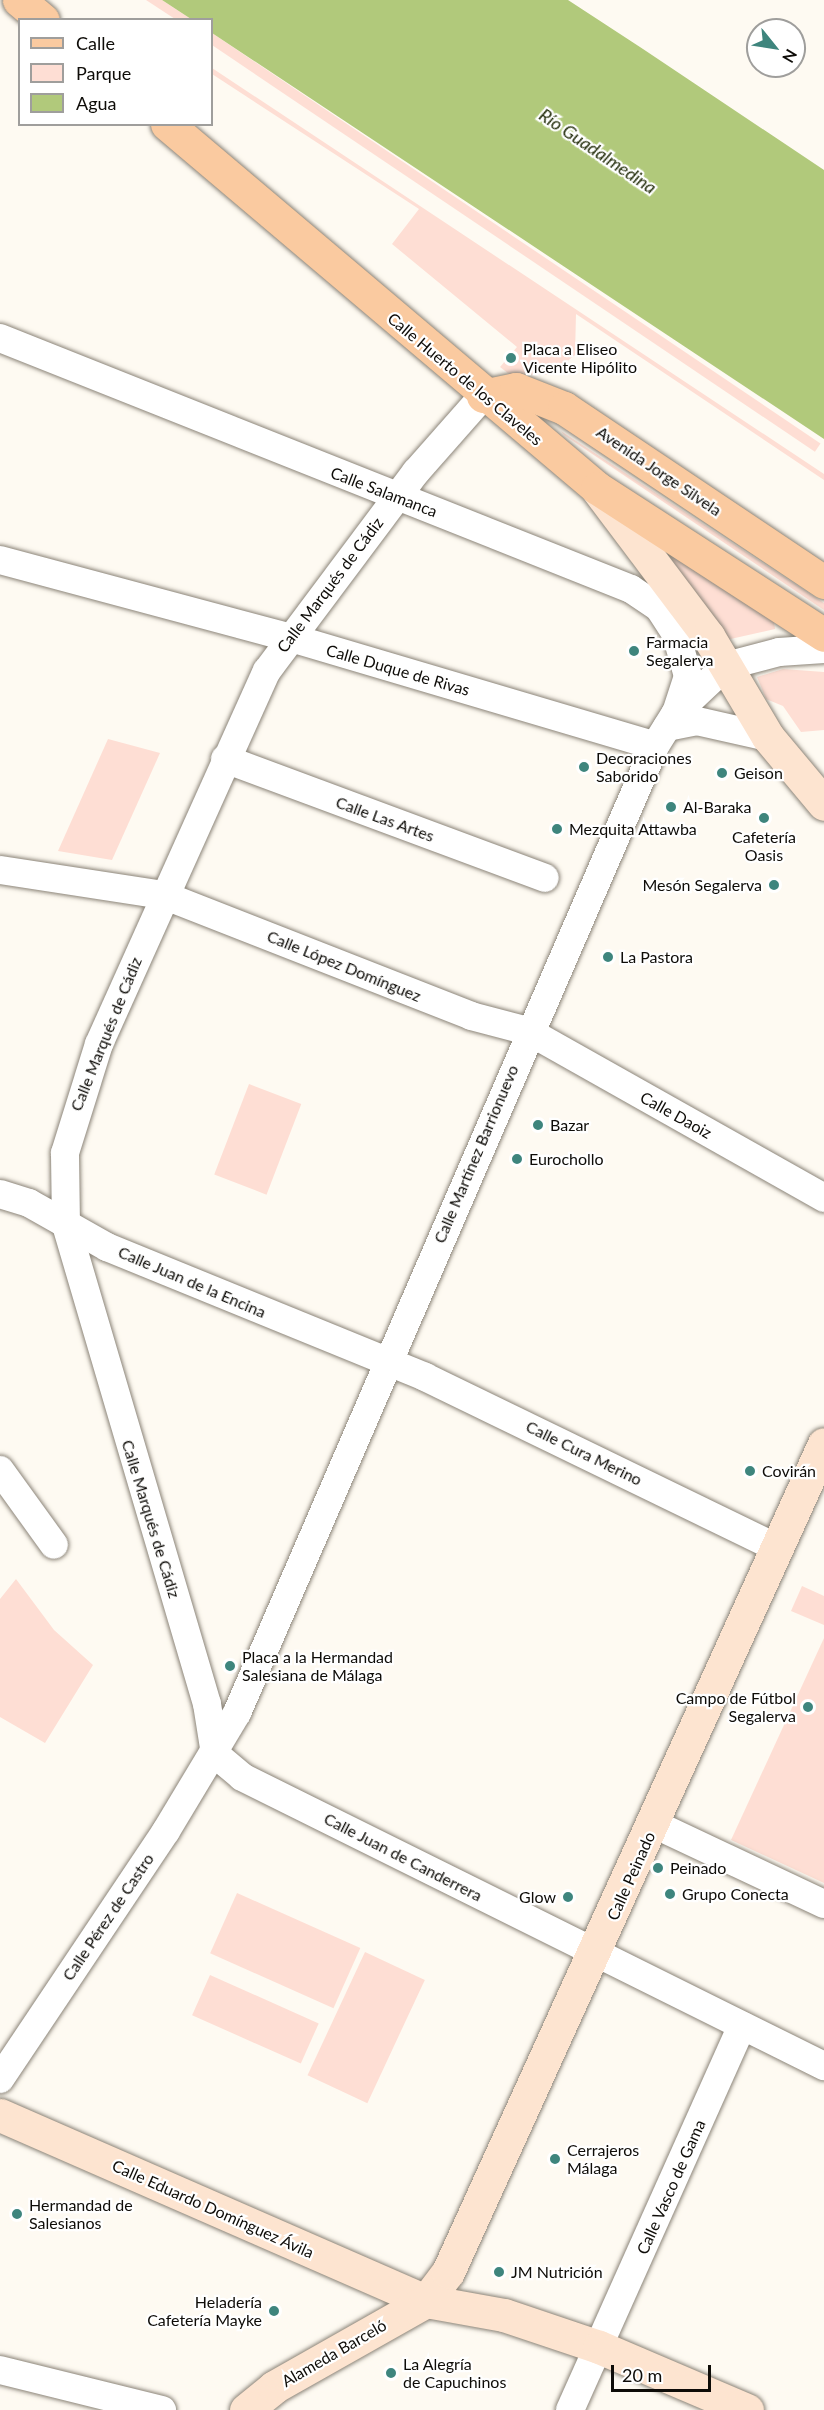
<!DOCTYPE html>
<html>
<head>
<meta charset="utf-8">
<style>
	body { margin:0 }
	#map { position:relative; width:824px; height:2410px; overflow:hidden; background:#fefaf2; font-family:Lato,sans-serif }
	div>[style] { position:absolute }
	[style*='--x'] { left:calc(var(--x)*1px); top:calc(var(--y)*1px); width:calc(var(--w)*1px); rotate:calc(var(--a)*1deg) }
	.green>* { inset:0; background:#feded4; transform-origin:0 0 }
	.water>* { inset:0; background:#b1c97b }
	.roads { filter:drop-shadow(0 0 2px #8b8478) drop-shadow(0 0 2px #8b8478) }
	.street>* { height:28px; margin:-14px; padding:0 14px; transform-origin:14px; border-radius:14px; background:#fff }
	.secondary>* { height:33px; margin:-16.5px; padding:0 16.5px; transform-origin:16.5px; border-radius:16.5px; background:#fde4d0 }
	.primary>* { height:33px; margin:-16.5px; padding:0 16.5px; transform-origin:16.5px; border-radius:16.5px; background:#facaa0 }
	.dots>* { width:16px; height:16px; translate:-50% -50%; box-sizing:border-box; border:3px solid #fff; border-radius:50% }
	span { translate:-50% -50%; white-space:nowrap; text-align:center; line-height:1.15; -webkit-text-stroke:4.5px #fff; paint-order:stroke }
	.poi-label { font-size:16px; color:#0e0c08 }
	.left { translate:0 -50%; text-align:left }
	.right { translate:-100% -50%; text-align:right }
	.street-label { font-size:16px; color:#0e0c08 }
	.water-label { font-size:18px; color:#242e0c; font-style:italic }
	.legend { position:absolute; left:18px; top:18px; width:195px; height:108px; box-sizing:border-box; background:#fff; border:2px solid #9f9e9c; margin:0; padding:8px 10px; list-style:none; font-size:18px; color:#0e0c08 }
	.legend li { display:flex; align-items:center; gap:12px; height:30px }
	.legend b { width:30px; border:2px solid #9f9e9c }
	.north { position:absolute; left:746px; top:18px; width:60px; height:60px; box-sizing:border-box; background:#fff; border:2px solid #9f9e9c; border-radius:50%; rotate:120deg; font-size:16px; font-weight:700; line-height:24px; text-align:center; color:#0e0c08 }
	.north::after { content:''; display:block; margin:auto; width:21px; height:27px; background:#3e857d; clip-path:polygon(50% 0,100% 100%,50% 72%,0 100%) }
	.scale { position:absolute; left:611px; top:2365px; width:100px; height:27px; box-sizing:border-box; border:3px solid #0e0c08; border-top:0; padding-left:8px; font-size:18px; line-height:21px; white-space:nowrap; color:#0e0c08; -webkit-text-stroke:4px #fff; paint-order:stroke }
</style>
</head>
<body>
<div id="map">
	<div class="green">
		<div style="clip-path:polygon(146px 0,162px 0,191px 19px,175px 19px)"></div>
		<div style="left:212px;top:33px;width:734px;height:10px;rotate:34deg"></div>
		<div style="clip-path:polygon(212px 68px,824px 474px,824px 480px,576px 314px,575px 355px,550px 375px,509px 374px,500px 367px,517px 347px,392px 244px,419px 209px,212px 74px)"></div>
		<div style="clip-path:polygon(561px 431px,824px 603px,824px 610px,564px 435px)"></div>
		<div style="clip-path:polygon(668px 554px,774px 622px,775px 629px,726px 640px)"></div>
		<div style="clip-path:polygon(783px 669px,824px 672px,824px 730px,801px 732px,783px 706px,766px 699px,757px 677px)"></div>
		<div style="clip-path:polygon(108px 739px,160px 753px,112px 860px,58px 851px)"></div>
		<div style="left:249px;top:1084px;width:56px;height:97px;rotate:21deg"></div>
		<div style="clip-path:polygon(16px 1579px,54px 1630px,93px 1665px,45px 1743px,0 1717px,0 1599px)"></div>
		<div style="clip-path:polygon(802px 1586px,824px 1596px,824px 1625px,791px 1611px)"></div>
		<div style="clip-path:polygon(824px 1638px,824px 1883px,731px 1840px)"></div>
		<div style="left:237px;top:1893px;width:135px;height:66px;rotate:24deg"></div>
		<div style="left:365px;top:1952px;width:66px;height:136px;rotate:25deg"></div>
		<div style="left:210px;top:1975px;width:119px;height:44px;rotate:24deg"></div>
	</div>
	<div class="water">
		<div style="clip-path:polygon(162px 0,568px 0,643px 49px,824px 170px,824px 439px,212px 33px,212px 20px,191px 19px)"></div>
	</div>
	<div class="roads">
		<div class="street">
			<div style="--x:0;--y:338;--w:679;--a:21.69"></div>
			<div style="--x:631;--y:589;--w:34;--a:34"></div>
			<div style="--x:659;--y:608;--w:31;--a:57"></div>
			<div style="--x:676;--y:634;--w:44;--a:74.1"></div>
			<div style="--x:688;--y:676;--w:38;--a:108"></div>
			<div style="--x:0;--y:560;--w:298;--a:15"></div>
			<div style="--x:288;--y:637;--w:383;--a:16.5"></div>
			<div style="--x:667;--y:727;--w:31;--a:-11"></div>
			<div style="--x:697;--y:721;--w:73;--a:12.7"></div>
			<div style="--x:225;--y:759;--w:341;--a:20.4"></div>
			<div style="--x:0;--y:870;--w:165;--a:8.7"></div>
			<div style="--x:163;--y:895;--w:331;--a:21.4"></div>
			<div style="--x:471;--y:1016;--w:59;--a:14.7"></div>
			<div style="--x:528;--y:1031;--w:340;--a:29.4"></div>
			<div style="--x:0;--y:1194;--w:30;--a:17"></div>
			<div style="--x:29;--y:1203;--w:90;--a:29.4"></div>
			<div style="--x:107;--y:1247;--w:344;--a:22.2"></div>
			<div style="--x:425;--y:1377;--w:391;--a:25.9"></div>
			<div style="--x:0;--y:1470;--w:92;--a:54.2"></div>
			<div style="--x:215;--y:1754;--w:51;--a:-99.1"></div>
			<div style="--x:207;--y:1704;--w:498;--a:-106.4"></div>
			<div style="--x:66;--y:1226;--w:73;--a:-90.8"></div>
			<div style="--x:65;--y:1153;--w:114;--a:-72.7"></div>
			<div style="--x:99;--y:1044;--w:409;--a:-65.8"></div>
			<div style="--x:267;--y:671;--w:249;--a:-53.2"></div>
			<div style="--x:416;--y:472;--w:101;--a:-48.6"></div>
			<div style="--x:215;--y:1754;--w:35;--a:40"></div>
			<div style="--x:242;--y:1777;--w:650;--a:26.41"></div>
			<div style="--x:654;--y:1824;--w:188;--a:25.2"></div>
			<div style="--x:0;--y:2079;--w:298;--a:-56.2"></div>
			<div style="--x:166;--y:1831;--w:138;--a:-59"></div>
			<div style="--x:237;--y:1713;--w:1053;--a:-66.62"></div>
			<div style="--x:655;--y:746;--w:38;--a:-58"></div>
			<div style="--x:675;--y:714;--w:70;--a:-43.3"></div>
			<div style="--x:726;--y:666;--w:55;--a:-14.8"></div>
			<div style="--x:779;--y:652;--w:45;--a:-3.8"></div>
			<div style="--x:0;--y:2370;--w:167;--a:13.9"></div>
			<div style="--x:570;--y:2410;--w:421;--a:-65.9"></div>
		</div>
		<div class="secondary">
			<div style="--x:598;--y:490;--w:183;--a:53"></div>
			<div style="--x:708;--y:636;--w:117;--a:59.3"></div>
			<div style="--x:768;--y:737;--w:87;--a:50.1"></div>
			<div style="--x:0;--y:2115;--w:465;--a:23.6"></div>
			<div style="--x:426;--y:2301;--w:79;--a:10.2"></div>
			<div style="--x:504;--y:2315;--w:100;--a:18.6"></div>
			<div style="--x:599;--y:2347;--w:161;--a:23.1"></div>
			<div style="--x:246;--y:2410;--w:36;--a:-39"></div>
			<div style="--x:274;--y:2387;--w:175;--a:-29.5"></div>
			<div style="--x:426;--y:2301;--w:36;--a:-53"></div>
			<div style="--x:448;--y:2272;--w:909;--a:-65.58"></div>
		</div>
		<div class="primary">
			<div style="--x:19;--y:0;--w:31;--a:40"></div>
			<div style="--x:167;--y:124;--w:563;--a:40.25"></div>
			<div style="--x:597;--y:488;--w:270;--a:32.9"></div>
			<div style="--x:483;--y:396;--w:34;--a:-12"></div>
			<div style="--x:516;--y:389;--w:52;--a:21.6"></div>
			<div style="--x:564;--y:408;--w:313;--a:33.8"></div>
		</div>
	</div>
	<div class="dots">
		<div style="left:511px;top:358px;background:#3e857d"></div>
		<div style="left:634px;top:651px;background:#3e857d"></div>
		<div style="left:584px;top:767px;background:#3e857d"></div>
		<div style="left:722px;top:773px;background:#3e857d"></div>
		<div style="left:671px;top:807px;background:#3e857d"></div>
		<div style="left:764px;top:818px;background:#3e857d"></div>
		<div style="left:557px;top:829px;background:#3e857d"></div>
		<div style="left:774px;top:885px;background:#3e857d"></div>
		<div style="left:608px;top:957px;background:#3e857d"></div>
		<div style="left:538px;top:1125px;background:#3e857d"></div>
		<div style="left:517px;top:1159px;background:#3e857d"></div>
		<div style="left:750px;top:1471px;background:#3e857d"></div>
		<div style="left:230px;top:1666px;background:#3e857d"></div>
		<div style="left:808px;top:1707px;background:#3e857d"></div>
		<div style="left:658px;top:1868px;background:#3e857d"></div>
		<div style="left:670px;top:1894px;background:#3e857d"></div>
		<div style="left:568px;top:1897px;background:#3e857d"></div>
		<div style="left:555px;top:2159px;background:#3e857d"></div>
		<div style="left:17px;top:2214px;background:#3e857d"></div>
		<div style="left:499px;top:2272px;background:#3e857d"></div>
		<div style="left:274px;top:2311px;background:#3e857d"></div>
		<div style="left:391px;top:2373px;background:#3e857d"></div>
	</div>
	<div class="poi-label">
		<span class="left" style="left:523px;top:358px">Placa a Eliseo<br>Vicente Hipólito</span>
		<span class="left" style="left:646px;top:651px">Farmacia<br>Segalerva</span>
		<span class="left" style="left:596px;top:767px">Decoraciones<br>Saborido</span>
		<span class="left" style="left:734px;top:773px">Geison</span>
		<span class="left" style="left:683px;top:807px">Al-Baraka</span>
		<span class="left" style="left:569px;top:829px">Mezquita Attawba</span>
		<span style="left:764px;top:846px">Cafetería<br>Oasis</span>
		<span class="right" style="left:762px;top:885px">Mesón Segalerva</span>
		<span class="left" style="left:620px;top:957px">La Pastora</span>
		<span class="left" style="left:550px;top:1125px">Bazar</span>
		<span class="left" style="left:529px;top:1159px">Eurochollo</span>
		<span class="left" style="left:762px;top:1471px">Covirán</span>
		<span class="left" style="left:242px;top:1666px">Placa a la Hermandad<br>Salesiana de Málaga</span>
		<span class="right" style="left:796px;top:1707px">Campo de Fútbol<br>Segalerva</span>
		<span class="left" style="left:670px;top:1868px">Peinado</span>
		<span class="left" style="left:682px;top:1894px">Grupo Conecta</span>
		<span class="right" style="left:556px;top:1897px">Glow</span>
		<span class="left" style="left:567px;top:2159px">Cerrajeros<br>Málaga</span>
		<span class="left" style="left:29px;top:2214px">Hermandad de<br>Salesianos</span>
		<span class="left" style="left:511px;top:2272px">JM Nutrición</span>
		<span class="right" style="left:262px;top:2311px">Heladería<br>Cafetería Mayke</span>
		<span class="left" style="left:403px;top:2373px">La Alegría<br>de Capuchinos</span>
	</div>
	<div class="street-label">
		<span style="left:465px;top:379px;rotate:40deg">Calle Huerto de los Claveles</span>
		<span style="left:659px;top:471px;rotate:34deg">Avenida Jorge Silvela</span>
		<span style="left:384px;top:492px;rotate:21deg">Calle Salamanca</span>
		<span style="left:330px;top:585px;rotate:-53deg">Calle Marqués de Cádiz</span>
		<span style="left:398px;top:670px;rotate:16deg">Calle Duque de Rivas</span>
		<span style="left:385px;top:819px;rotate:20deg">Calle Las Artes</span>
		<span style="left:344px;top:966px;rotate:22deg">Calle López Domínguez</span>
		<span style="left:106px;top:1034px;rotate:-68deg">Calle Marqués de Cádiz</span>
		<span style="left:676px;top:1115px;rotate:29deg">Calle Daoiz</span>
		<span style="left:476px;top:1154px;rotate:-67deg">Calle Martínez Barrionuevo</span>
		<span style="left:192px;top:1282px;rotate:23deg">Calle Juan de la Encina</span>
		<span style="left:584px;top:1453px;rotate:26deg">Calle Cura Merino</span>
		<span style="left:151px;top:1519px;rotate:73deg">Calle Marqués de Cádiz</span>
		<span style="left:403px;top:1857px;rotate:27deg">Calle Juan de Canderrera</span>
		<span style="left:631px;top:1876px;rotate:-66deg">Calle Peinado</span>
		<span style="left:108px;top:1917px;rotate:-56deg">Calle Pérez de Castro</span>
		<span style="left:671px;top:2187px;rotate:-66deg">Calle Vasco de Gama</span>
		<span style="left:213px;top:2209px;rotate:24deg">Calle Eduardo Domínguez Ávila</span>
		<span style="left:334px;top:2353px;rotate:-30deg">Alameda Barceló</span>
	</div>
	<div class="water-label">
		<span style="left:598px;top:151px;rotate:34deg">Río Guadalmedina</span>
	</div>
	<ul class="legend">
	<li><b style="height:8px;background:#facaa0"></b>Calle</li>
	<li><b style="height:16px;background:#feded4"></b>Parque</li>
	<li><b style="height:16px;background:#b1c97b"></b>Agua</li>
	</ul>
	<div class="north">N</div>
	<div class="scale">20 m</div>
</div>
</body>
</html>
